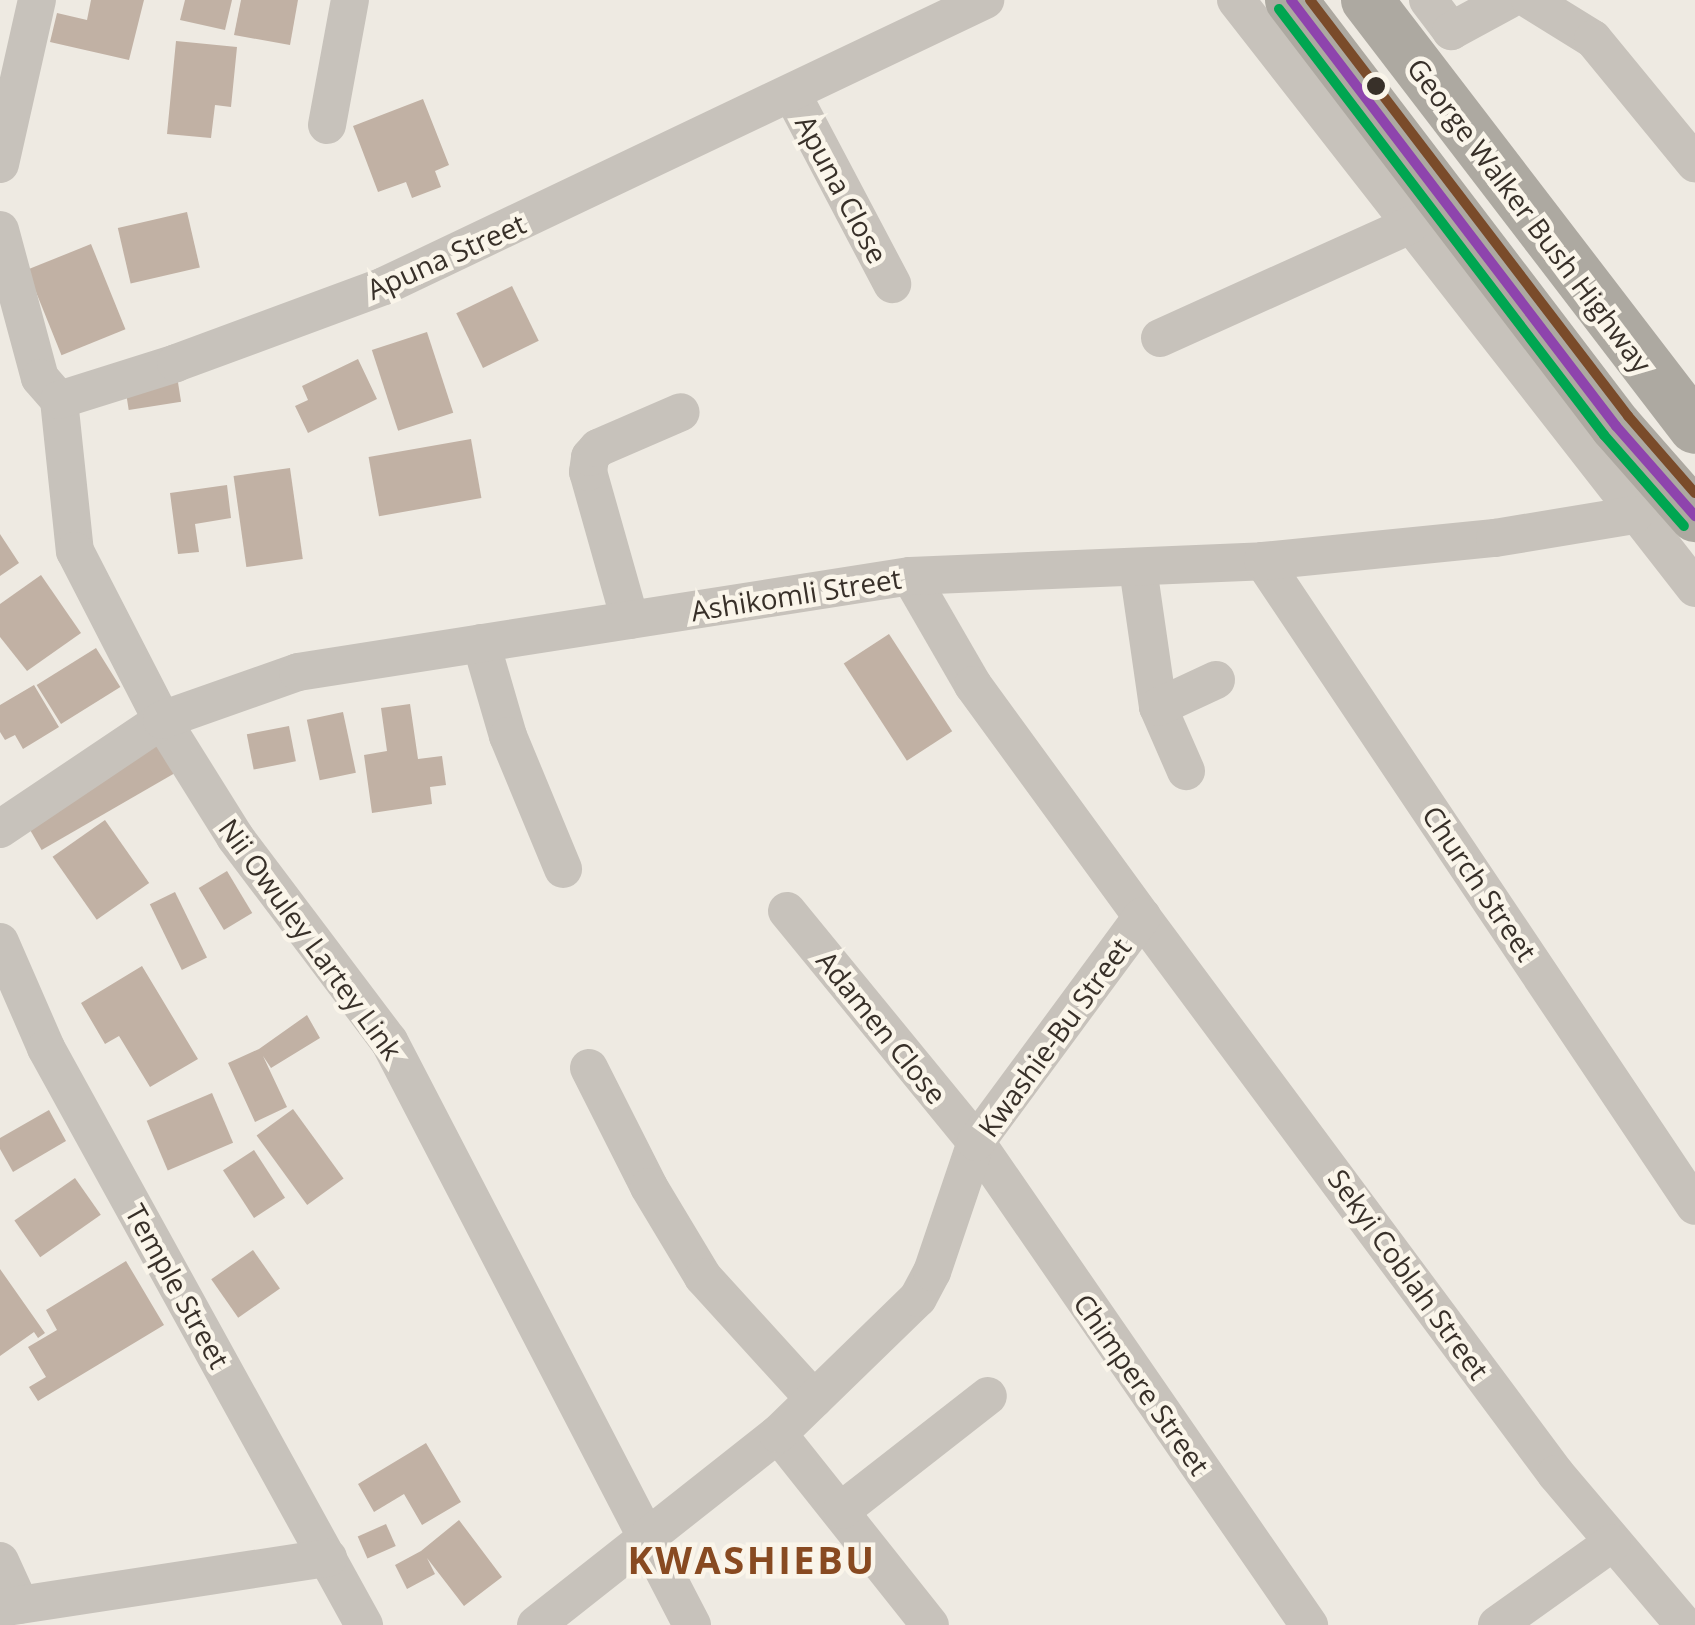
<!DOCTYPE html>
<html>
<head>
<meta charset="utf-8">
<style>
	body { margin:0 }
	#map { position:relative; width:1695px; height:1625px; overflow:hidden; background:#eeeae2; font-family:"Open Sans",sans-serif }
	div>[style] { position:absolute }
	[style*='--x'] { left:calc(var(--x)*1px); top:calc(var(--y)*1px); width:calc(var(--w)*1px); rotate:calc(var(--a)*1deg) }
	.building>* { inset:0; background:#c1b1a4; transform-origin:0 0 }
	.minor>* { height:38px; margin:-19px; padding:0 19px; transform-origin:19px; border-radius:19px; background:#c7c2bb }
	.highway>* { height:52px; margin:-26px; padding:0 26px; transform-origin:26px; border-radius:26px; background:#ada9a1 }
	.bus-1>* { height:10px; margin:-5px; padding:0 5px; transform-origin:5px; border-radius:5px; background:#8e44ad }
	.bus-2>* { height:10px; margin:-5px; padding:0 5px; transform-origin:5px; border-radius:5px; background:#00a651 }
	.bus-3>* { height:10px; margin:-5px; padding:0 5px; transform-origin:5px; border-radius:5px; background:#7a4b2a }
	.dots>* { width:28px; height:28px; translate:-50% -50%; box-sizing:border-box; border:5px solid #faf5ea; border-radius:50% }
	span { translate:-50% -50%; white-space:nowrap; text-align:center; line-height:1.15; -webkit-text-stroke:9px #faf5ea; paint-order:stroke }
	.street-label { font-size:28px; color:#383029 }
	.district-label { font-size:38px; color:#884a21; font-weight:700; letter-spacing:2.5px }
</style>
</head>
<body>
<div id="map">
	<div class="building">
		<div style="clip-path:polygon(91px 0,144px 0,129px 60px,50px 42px,57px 13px,87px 20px)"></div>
		<div style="clip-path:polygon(185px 0,232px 0,225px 30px,180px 20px)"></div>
		<div style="clip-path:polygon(241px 0,298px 0,290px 45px,234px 35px)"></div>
		<div style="clip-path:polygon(176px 41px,237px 47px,231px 107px,215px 105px,211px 138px,167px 134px)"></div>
		<div style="clip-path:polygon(423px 99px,449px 165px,435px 171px,441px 187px,412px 198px,406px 182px,378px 192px,353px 126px)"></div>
		<div style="left:187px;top:212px;width:57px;height:71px;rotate:77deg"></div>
		<div style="left:91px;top:244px;width:92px;height:69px;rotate:68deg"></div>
		<div style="left:512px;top:286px;width:61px;height:62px;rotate:64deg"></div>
		<div style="left:427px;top:332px;width:85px;height:58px;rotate:72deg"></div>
		<div style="clip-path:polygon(358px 359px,377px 399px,308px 433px,295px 406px,308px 400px,302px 386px)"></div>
		<div style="left:177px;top:376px;width:26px;height:53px;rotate:81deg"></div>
		<div style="left:471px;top:439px;width:60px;height:104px;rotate:80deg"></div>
		<div style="left:290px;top:468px;width:92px;height:57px;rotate:82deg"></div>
		<div style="clip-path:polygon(227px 485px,231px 518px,195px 524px,199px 552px,178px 554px,170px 493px)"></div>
		<div style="clip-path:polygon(0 534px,19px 563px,0 576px)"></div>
		<div style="clip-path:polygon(41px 575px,81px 633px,27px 671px,0 637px,0 604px)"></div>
		<div style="left:889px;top:634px;width:116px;height:54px;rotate:57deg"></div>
		<div style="left:96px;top:648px;width:46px;height:70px;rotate:58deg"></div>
		<div style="clip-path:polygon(34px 685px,59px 727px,23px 749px,15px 735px,5px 740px,0 732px,0 705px)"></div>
		<div style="clip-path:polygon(410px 704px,418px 759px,442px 756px,446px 785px,430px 787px,432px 804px,372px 813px,364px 755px,387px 751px,381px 708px)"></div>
		<div style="left:343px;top:712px;width:62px;height:37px;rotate:78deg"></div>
		<div style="left:289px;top:726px;width:36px;height:43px;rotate:79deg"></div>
		<div style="left:156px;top:740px;width:38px;height:154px;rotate:60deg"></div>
		<div style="left:105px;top:820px;width:77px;height:64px;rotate:55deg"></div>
		<div style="left:227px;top:871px;width:49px;height:33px;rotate:59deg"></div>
		<div style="left:175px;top:892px;width:73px;height:28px;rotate:64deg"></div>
		<div style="clip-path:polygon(142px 966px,198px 1059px,150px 1087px,119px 1036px,105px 1044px,81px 1003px)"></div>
		<div style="clip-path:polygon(307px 1015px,320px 1038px,271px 1068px,263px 1056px,287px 1107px,255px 1122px,228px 1063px,259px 1049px)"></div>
		<div style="left:212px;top:1093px;width:54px;height:71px;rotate:67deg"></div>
		<div style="left:293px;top:1109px;width:86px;height:45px;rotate:54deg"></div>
		<div style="clip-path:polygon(49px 1110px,66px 1141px,13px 1172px,0 1149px,0 1138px)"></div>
		<div style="left:254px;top:1150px;width:57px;height:37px;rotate:57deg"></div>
		<div style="left:75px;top:1178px;width:45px;height:74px;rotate:55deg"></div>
		<div style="left:253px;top:1250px;width:47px;height:51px;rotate:55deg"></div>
		<div style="clip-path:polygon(126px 1261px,164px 1325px,38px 1401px,29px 1387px,46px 1377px,28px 1347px,57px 1330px,46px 1310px)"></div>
		<div style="clip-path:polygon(0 1269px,45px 1333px,38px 1338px,34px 1332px,0 1356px)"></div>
		<div style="clip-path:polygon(426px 1443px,461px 1502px,422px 1525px,404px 1494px,374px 1512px,358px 1484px)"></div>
		<div style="clip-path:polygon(459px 1520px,502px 1577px,464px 1606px,427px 1558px,435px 1574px,407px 1589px,395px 1565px,421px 1551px)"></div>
		<div style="left:386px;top:1524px;width:24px;height:31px;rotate:66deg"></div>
	</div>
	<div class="minor">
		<div style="--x:1236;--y:0;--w:746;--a:52.02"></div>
		<div style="--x:1428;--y:0;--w:39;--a:53"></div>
		<div style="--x:1451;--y:31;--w:65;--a:-28.5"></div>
		<div style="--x:1530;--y:0;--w:74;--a:31.8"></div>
		<div style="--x:1593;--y:39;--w:161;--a:50.6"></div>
		<div style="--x:792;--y:94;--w:215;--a:62.2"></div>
		<div style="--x:327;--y:125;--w:127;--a:-79.6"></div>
		<div style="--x:0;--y:164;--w:168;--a:-77.3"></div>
		<div style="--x:0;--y:230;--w:153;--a:74.9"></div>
		<div style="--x:40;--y:378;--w:29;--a:49"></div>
		<div style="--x:1160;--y:338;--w:274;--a:-24.3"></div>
		<div style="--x:59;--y:400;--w:152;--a:84"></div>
		<div style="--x:75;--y:551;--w:190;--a:62.8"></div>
		<div style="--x:162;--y:720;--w:138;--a:58"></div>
		<div style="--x:235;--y:837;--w:256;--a:53"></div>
		<div style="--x:389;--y:1041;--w:658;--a:62.58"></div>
		<div style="--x:59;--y:400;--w:123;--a:-17.5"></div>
		<div style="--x:176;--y:363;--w:222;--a:-20.3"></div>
		<div style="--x:384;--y:286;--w:666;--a:-25.45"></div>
		<div style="--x:1263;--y:561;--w:776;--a:56.19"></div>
		<div style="--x:1138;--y:568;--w:140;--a:81.8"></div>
		<div style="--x:1158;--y:707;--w:70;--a:66.4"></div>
		<div style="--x:910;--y:576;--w:126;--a:60"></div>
		<div style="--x:973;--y:685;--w:287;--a:53.9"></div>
		<div style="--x:1142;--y:917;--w:694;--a:53.38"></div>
		<div style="--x:1556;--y:1474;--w:198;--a:49.7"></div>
		<div style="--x:630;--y:620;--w:154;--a:-105.8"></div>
		<div style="--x:588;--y:472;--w:15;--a:-82"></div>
		<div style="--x:590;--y:457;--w:12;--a:-48"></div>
		<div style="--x:598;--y:448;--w:90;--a:-23.4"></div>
		<div style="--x:481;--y:643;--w:97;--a:73.8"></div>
		<div style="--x:508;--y:736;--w:144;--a:67.5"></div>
		<div style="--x:1158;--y:707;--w:64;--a:-25"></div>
		<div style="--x:0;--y:829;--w:195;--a:-33.9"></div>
		<div style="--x:162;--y:720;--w:144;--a:-19.4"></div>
		<div style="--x:298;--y:672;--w:619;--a:-8.91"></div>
		<div style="--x:910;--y:576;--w:353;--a:-2.4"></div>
		<div style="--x:1263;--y:561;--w:233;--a:-5.7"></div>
		<div style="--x:1495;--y:538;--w:141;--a:-9.4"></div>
		<div style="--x:787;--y:911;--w:298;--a:50.7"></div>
		<div style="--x:976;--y:1142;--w:587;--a:55.42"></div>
		<div style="--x:0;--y:942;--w:116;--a:66.5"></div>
		<div style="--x:46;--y:1048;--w:659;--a:61.14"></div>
		<div style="--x:589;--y:1068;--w:133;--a:63.2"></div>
		<div style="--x:649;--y:1187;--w:105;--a:59"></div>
		<div style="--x:703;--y:1277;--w:165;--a:47.7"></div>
		<div style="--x:778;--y:1434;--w:244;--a:51.5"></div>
		<div style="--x:842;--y:1510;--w:185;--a:-38"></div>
		<div style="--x:0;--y:1561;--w:48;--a:65.6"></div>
		<div style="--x:0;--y:1608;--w:332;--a:-8.7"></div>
		<div style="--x:536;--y:1625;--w:308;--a:-38.3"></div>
		<div style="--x:778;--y:1434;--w:195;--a:-44.2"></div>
		<div style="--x:918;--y:1298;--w:30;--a:-62"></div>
		<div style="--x:932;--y:1272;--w:137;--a:-71.3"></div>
		<div style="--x:976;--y:1142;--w:280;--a:-53.6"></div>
		<div style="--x:1497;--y:1625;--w:141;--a:-35.5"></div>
	</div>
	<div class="highway">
		<div style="--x:1291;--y:0;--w:536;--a:52.66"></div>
		<div style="--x:1616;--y:426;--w:120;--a:48.7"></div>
		<div style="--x:1367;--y:0;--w:539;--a:52.54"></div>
	</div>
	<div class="bus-1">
		<div style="--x:1291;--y:0;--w:536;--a:52.66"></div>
		<div style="--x:1616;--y:426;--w:120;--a:48.7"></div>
	</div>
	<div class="bus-2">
		<div style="--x:1279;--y:9;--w:536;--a:52.66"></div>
		<div style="--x:1604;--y:435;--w:121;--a:48.7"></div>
	</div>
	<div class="bus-3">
		<div style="--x:1310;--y:0;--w:524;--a:52.6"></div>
		<div style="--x:1628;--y:416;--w:102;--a:49"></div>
	</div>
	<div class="dots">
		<div style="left:1376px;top:86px;background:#383029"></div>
	</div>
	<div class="street-label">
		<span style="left:842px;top:189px;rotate:62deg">Apuna Close</span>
		<span style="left:1530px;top:215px;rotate:53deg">George Walker Bush Highway</span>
		<span style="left:446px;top:256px;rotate:-24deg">Apuna Street</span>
		<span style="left:796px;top:594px;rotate:-9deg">Ashikomli Street</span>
		<span style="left:1480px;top:883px;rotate:56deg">Church Street</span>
		<span style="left:311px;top:939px;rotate:54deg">Nii Owuley Lartey Link</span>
		<span style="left:882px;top:1027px;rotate:51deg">Adamen Close</span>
		<span style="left:1054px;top:1037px;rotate:-54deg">Kwashie-Bu Street</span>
		<span style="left:1409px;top:1274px;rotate:54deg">Sekyi Coblah Street</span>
		<span style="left:178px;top:1286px;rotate:61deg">Temple Street</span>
		<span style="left:1142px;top:1384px;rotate:55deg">Chimpere Street</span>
	</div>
	<div class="district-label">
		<span style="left:752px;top:1560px">KWASHIEBU</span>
	</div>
</div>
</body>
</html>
